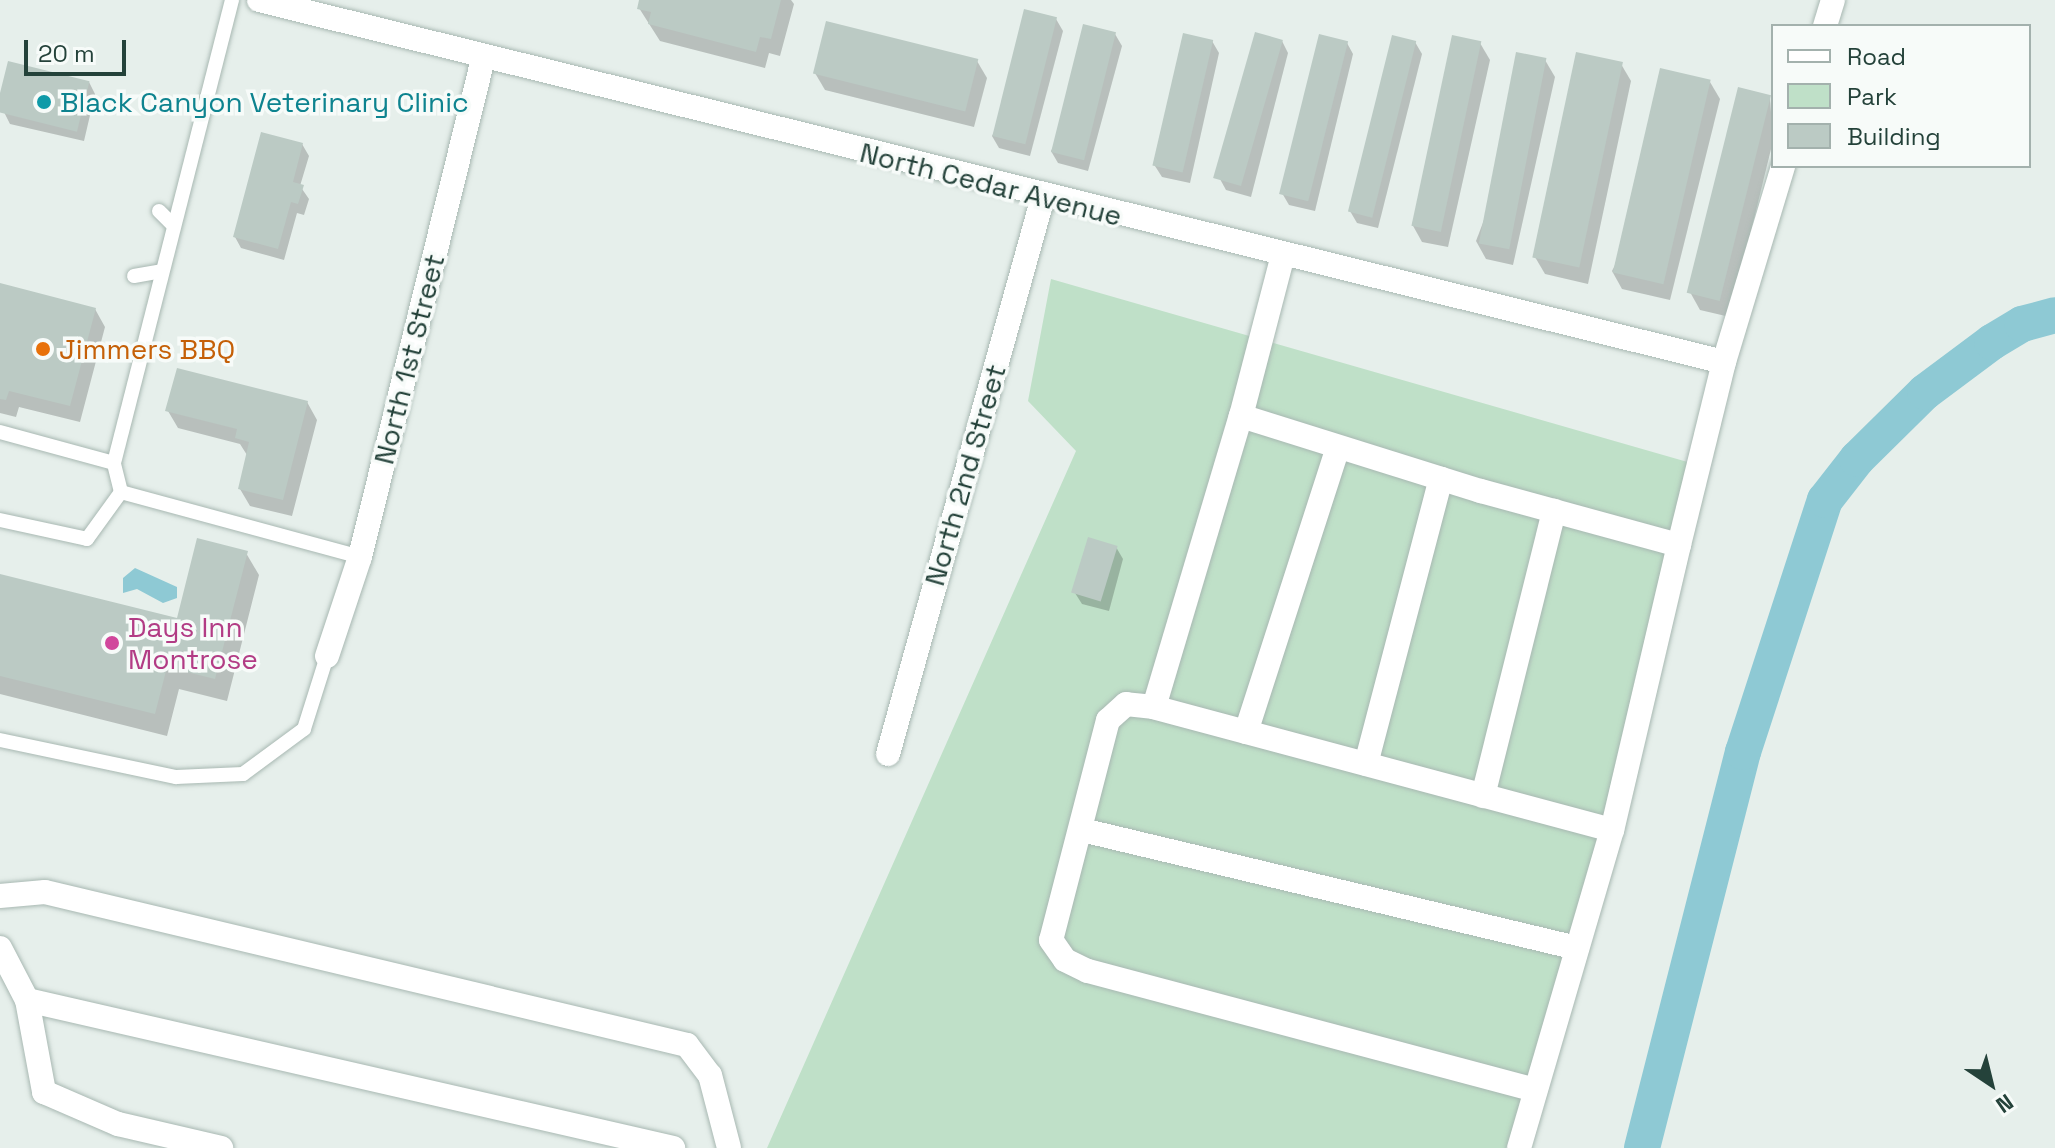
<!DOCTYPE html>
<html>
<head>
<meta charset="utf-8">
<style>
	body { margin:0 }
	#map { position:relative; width:2055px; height:1148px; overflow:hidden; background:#e6efeb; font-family:"Space Grotesk",sans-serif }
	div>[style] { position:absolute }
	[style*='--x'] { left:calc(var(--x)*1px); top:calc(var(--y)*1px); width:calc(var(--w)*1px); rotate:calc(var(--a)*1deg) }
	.green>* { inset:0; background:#bfe0c8 }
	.water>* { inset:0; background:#8ec9d4 }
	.shadow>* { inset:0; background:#0003 }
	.canal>* { height:36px; margin:-18px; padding:0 18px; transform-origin:18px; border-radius:18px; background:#8ec9d4 }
	.building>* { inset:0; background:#bbcac4; transform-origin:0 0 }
	.roads { filter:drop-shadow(0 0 2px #a8b8b2) drop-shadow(0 0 2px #a8b8b2) }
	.lane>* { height:14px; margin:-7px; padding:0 7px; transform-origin:7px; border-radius:7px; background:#fff }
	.street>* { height:24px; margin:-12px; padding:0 12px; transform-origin:12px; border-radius:12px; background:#fff }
	.dots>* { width:22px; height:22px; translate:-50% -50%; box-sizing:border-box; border:4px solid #f7fbf9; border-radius:50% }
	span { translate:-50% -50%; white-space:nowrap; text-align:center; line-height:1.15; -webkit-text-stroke:7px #f7fbf9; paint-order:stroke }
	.culture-label { font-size:28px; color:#0d838f }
	.left { translate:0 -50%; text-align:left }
	.street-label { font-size:28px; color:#24423a }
	.food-label { font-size:28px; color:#c56008 }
	.hotel-label { font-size:28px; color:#b23c85 }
	.legend { position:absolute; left:1771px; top:24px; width:260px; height:144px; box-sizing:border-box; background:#f7fbf9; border:2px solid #a3b1ad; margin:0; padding:10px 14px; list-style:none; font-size:24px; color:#24423a }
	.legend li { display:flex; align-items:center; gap:16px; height:40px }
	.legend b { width:40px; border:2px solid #a3b1ad }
	.north { position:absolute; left:1951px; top:1044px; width:80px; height:80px; -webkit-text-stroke:6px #f7fbf9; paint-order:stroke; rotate:145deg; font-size:22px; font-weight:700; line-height:32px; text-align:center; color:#24423a }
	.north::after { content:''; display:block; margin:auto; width:28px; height:36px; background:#24423a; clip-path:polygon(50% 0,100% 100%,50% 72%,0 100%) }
	.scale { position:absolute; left:24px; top:40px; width:102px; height:36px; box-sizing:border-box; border:4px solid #24423a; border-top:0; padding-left:10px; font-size:24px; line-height:28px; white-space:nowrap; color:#24423a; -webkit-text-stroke:6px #f7fbf9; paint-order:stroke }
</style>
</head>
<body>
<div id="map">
	<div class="green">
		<div style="clip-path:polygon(1051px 279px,1691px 463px,1524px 1148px,767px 1148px,1076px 451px,1028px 401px)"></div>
	</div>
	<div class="water">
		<div style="clip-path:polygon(135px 568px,177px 587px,177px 598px,163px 603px,137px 589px,123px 593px,123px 578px)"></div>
	</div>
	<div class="shadow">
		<div style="clip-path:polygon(642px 0,791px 0,794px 4px,780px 56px,769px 53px,765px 68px,660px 41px,639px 8px)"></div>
		<div style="clip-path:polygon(1056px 19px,1063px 31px,1030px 156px,999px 148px,992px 136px)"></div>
		<div style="clip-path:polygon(1115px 34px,1122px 46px,1088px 171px,1058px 163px,1051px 151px)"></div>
		<div style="clip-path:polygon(1212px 41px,1219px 53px,1190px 183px,1162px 177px,1155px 166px)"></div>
		<div style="clip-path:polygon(1282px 41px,1288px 53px,1251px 197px,1226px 190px,1220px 179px)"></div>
		<div style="clip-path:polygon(1415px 42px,1422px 54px,1378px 228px,1357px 223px,1350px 211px)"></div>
		<div style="clip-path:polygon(1347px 43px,1353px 54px,1315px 211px,1289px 205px,1282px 193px)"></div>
		<div style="clip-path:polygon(1480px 43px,1490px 60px,1448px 247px,1422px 242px,1412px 224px)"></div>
		<div style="clip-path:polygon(1545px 60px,1555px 77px,1513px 265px,1486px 259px,1476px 241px)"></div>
		<div style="clip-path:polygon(977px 61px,987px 78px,974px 127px,825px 90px,815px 73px)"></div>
		<div style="clip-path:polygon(10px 63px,89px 82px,95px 94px,84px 141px,10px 124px,4px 112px,8px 98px,3px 91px)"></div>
		<div style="clip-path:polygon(1621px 64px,1631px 81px,1588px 284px,1545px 274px,1535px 257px)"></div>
		<div style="clip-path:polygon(1710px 82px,1720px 99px,1670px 300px,1622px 289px,1612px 271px)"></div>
		<div style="clip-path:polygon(1770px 97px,1773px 141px,1730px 317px,1700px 310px,1690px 292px)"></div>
		<div style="clip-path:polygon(302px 144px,309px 156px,300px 186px,309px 199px,304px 215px,297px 213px,284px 260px,241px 248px,235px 237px)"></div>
		<div style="clip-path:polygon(0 285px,95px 309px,105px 327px,80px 422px,19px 407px,16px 417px,0 413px)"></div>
		<div style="clip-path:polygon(307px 402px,317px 420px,292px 516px,250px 506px,240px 489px,247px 455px,240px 444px,178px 428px,168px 411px)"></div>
		<div style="clip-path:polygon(1116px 547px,1123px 559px,1109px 611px,1082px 604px,1075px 593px)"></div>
		<div style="clip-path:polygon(246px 553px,259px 575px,227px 701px,179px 689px,167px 736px,0 694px,0 576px,178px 620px)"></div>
	</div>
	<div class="canal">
		<div style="--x:1642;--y:1148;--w:409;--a:-75.7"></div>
		<div style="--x:1743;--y:752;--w:265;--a:-72"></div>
		<div style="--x:1825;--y:500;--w:52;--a:-52"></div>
		<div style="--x:1857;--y:459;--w:95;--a:-44.6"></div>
		<div style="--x:1925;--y:392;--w:84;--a:-36.7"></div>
		<div style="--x:1992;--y:342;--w:35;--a:-31"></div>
		<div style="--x:2022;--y:324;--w:34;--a:-15"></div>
	</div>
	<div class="building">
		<div style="clip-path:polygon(639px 0,781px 0,771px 39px,760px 37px,756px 52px,648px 24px,651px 12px,637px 9px)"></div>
		<div style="left:1024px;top:9px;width:34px;height:131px;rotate:14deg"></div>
		<div style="left:826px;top:21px;width:157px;height:54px;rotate:14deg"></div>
		<div style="left:1083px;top:24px;width:34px;height:132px;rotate:14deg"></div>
		<div style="left:1255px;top:32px;width:29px;height:152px;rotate:16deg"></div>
		<div style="left:1183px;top:33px;width:31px;height:136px;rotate:13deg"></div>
		<div style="left:1319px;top:34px;width:30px;height:165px;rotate:14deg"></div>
		<div style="left:1392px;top:35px;width:25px;height:182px;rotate:14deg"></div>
		<div style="left:1452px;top:35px;width:30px;height:195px;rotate:12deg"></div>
		<div style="left:1516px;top:52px;width:31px;height:195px;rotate:11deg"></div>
		<div style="left:1576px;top:52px;width:48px;height:210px;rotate:12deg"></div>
		<div style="left:8px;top:61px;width:84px;height:52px;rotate:14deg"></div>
		<div style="left:1660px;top:68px;width:52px;height:210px;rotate:13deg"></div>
		<div style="left:1738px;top:87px;width:34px;height:212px;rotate:14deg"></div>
		<div style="clip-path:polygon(261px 132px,303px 143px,293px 182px,304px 185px,298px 204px,291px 202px,278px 249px,233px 237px)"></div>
		<div style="clip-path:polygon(0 283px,96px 308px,70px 406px,9px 391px,6px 400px,0 399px)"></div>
		<div style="clip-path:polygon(177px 368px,308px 401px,283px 500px,238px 489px,249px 442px,235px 438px,237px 429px,165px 411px)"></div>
		<div style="left:1088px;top:537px;width:31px;height:58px;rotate:17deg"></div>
		<div style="clip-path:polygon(197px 538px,248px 551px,215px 679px,167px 667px,155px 714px,0 676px,0 574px,177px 618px)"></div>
	</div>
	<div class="roads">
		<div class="lane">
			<div style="--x:159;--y:211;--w:21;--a:45"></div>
			<div style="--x:134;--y:276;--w:28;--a:-10"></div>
			<div style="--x:0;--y:432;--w:118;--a:15.2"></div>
			<div style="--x:121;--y:492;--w:30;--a:-104"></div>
			<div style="--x:114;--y:463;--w:478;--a:-75.7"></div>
			<div style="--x:0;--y:520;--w:89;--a:12.3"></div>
			<div style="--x:87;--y:539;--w:58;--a:-54.1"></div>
			<div style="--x:121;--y:492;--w:248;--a:15.2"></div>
			<div style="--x:0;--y:740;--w:180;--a:11.9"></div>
			<div style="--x:176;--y:777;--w:67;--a:-2.6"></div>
			<div style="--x:243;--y:774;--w:76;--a:-36.4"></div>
			<div style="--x:304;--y:729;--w:77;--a:-72.5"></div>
		</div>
		<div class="street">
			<div style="--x:259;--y:0;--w:1509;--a:13.88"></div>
			<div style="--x:1825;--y:26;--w:27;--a:-73"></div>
			<div style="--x:1241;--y:416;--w:166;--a:-75.4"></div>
			<div style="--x:1679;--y:545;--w:188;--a:-76.2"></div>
			<div style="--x:1724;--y:362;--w:205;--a:-73.2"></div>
			<div style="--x:327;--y:656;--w:104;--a:-71.6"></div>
			<div style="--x:360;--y:557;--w:513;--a:-76.13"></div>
			<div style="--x:1154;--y:707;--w:304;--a:-73.4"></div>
			<div style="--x:1241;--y:416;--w:251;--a:17.4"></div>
			<div style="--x:1481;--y:491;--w:205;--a:15.3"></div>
			<div style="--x:1679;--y:545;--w:293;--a:103.2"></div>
			<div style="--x:1246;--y:732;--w:299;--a:-72.1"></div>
			<div style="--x:888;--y:754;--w:578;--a:-74.45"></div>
			<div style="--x:1366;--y:764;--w:295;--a:-75.3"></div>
			<div style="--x:1483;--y:796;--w:294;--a:-76"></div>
			<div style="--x:1082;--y:830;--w:509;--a:13.41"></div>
			<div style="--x:0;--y:896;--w:45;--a:-5.1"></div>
			<div style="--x:45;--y:892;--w:660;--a:13.4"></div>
			<div style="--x:687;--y:1045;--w:38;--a:53"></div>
			<div style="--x:710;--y:1075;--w:75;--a:75.4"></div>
			<div style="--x:0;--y:948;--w:59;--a:62.6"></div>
			<div style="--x:27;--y:1000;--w:94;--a:79.5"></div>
			<div style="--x:44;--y:1092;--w:81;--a:23.4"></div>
			<div style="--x:118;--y:1124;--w:106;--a:13.1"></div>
			<div style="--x:27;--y:1000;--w:663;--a:12.9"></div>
			<div style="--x:1519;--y:1148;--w:331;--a:-73.7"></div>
			<div style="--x:1612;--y:830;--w:474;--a:-165"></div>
			<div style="--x:1154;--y:707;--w:28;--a:-174"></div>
			<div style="--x:1126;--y:704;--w:24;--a:138"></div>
			<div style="--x:1108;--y:720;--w:227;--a:104.5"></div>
			<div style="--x:1051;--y:940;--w:24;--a:55"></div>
			<div style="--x:1065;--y:960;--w:25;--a:26"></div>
			<div style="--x:1088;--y:971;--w:462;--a:14.9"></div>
		</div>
	</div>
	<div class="dots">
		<div style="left:44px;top:102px;background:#0f9aa8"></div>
		<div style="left:43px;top:349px;background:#e8710a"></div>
		<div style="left:112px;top:643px;background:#d1479c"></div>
	</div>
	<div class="culture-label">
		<span class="left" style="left:60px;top:102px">Black Canyon Veterinary Clinic</span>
	</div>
	<div class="street-label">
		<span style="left:991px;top:184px;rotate:14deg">North Cedar Avenue</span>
		<span style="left:409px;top:359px;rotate:-76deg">North 1st Street</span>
		<span style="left:965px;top:475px;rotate:-74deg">North 2nd Street</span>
	</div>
	<div class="food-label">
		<span class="left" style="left:59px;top:349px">Jimmers BBQ</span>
	</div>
	<div class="hotel-label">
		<span class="left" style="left:128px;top:643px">Days Inn<br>Montrose</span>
	</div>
	<ul class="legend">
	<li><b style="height:10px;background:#fff"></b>Road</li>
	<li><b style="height:22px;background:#bfe0c8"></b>Park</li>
	<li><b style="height:22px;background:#bbcac4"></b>Building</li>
	</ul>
	<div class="north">N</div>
	<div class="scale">20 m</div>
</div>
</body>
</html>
